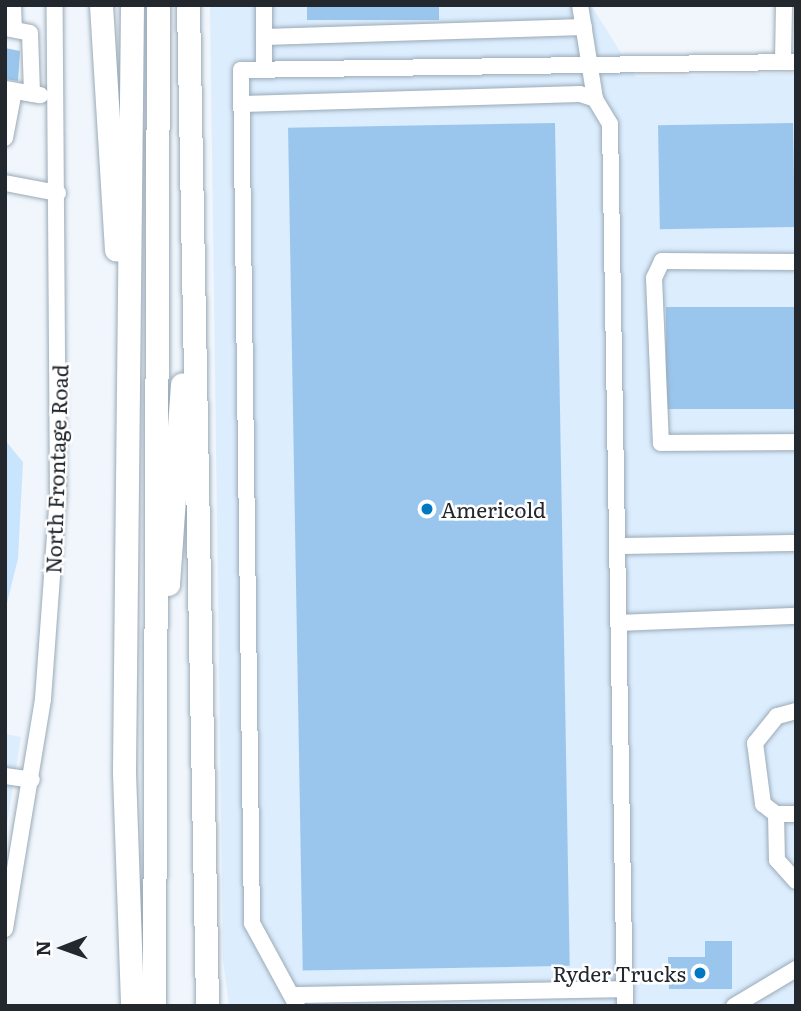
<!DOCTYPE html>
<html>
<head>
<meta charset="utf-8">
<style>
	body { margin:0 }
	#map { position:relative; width:801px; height:1011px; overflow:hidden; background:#f0f6fc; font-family:Literata,serif }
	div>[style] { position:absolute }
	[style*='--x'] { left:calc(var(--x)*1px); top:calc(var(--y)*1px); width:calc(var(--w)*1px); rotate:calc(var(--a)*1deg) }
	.built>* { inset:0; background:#dcedfe }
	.green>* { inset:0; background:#c9e5fe }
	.building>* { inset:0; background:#9ac6ed; transform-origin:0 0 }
	.roads { filter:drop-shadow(0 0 2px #9aaab7) drop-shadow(0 0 2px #9aaab7) }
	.minor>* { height:16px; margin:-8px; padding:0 8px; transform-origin:8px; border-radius:8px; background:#fff }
	.highway>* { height:23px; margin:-11.5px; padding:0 11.5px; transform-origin:11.5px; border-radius:11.5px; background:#fff }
	.dots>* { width:19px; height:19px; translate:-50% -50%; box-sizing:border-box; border:4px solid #fff; border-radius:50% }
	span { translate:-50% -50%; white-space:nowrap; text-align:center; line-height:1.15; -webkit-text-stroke:5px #fff; paint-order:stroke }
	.street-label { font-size:21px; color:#22282e }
	.poi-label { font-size:21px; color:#22282e }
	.left { translate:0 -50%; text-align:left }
	.right { translate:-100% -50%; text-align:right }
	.frame { position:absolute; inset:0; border:7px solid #22282e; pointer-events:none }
	.north { position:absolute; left:28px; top:913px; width:70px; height:70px; -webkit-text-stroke:5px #fff; paint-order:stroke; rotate:269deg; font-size:19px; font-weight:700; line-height:28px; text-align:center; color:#22282e }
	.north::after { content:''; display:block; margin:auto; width:24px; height:32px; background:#22282e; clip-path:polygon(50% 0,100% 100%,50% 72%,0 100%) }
</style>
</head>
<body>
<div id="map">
	<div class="built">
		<div style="clip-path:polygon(210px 5px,591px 5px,636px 77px,796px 73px,796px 1006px,229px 1006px,223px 960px)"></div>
		<div style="clip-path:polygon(5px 734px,21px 737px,5px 836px)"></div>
	</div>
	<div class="green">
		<div style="clip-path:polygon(5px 440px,23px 462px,18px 559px,5px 611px)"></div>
	</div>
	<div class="building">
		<div style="left:307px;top:5px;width:132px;height:15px"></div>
		<div style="clip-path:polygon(5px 48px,20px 51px,18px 81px,5px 79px)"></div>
		<div style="left:555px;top:123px;width:843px;height:267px;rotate:89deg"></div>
		<div style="left:793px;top:123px;width:104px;height:135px;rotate:89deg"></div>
		<div style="left:796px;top:307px;width:102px;height:130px;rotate:90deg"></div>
		<div style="clip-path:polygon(705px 941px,732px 941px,732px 989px,669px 989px,668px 957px,705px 957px)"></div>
	</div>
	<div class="roads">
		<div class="minor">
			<div style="--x:13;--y:5;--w:23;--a:88"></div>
			<div style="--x:580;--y:5;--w:95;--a:80.9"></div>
			<div style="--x:5;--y:28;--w:25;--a:11"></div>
			<div style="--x:30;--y:33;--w:61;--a:88.1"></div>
			<div style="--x:264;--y:37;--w:320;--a:-1.8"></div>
			<div style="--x:783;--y:62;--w:57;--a:-89"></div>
			<div style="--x:264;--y:70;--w:65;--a:-90"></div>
			<div style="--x:5;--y:89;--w:36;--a:10"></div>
			<div style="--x:243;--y:104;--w:337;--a:-1.7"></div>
			<div style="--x:580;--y:94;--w:16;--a:18"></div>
			<div style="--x:595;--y:99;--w:29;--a:59"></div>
			<div style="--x:610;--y:124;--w:882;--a:89.03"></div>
			<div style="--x:5;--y:138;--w:48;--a:-79.2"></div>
			<div style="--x:5;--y:183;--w:54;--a:10.7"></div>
			<div style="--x:796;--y:262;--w:134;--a:-179.6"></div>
			<div style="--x:662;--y:261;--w:19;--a:115"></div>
			<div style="--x:654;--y:278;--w:165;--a:87.6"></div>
			<div style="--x:661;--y:443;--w:135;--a:-0.4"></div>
			<div style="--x:618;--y:546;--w:178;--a:-1"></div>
			<div style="--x:619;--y:623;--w:177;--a:-2.3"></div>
			<div style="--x:796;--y:711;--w:20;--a:165"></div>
			<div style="--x:777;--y:716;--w:35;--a:129"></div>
			<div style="--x:755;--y:743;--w:62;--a:82.5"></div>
			<div style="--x:763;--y:804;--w:16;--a:38"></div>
			<div style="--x:776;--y:814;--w:20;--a:0"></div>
			<div style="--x:5;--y:776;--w:27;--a:8"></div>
			<div style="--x:776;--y:814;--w:46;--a:88.8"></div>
			<div style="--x:777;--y:860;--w:28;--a:48"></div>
			<div style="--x:5;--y:929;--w:233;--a:-80.6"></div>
			<div style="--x:43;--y:699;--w:204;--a:-85.8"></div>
			<div style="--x:58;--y:496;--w:491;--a:-90.4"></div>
			<div style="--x:292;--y:995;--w:332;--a:-1"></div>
			<div style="--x:297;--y:1006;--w:94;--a:-118.5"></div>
			<div style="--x:252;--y:923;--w:853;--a:-90.74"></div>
			<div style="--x:241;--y:70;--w:555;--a:-0.83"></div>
			<div style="--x:734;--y:1006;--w:72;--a:-30.8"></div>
		</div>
		<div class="highway">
			<div style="--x:101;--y:5;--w:245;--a:86.5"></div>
			<div style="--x:132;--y:5;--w:768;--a:90.6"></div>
			<div style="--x:124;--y:773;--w:233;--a:88"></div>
			<div style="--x:188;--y:5;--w:1001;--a:88.91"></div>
			<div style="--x:168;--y:584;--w:200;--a:-86"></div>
			<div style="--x:154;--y:1006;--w:1001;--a:-89.77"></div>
		</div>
	</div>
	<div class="dots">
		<div style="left:427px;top:509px;background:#0079c2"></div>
		<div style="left:700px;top:973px;background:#0079c2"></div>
	</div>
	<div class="street-label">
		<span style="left:56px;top:469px;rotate:-88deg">North Frontage Road</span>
	</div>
	<div class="poi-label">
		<span class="left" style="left:441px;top:509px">Americold</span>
		<span class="right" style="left:686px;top:973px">Ryder Trucks</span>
	</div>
	<div class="frame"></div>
	<div class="north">N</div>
</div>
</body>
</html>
